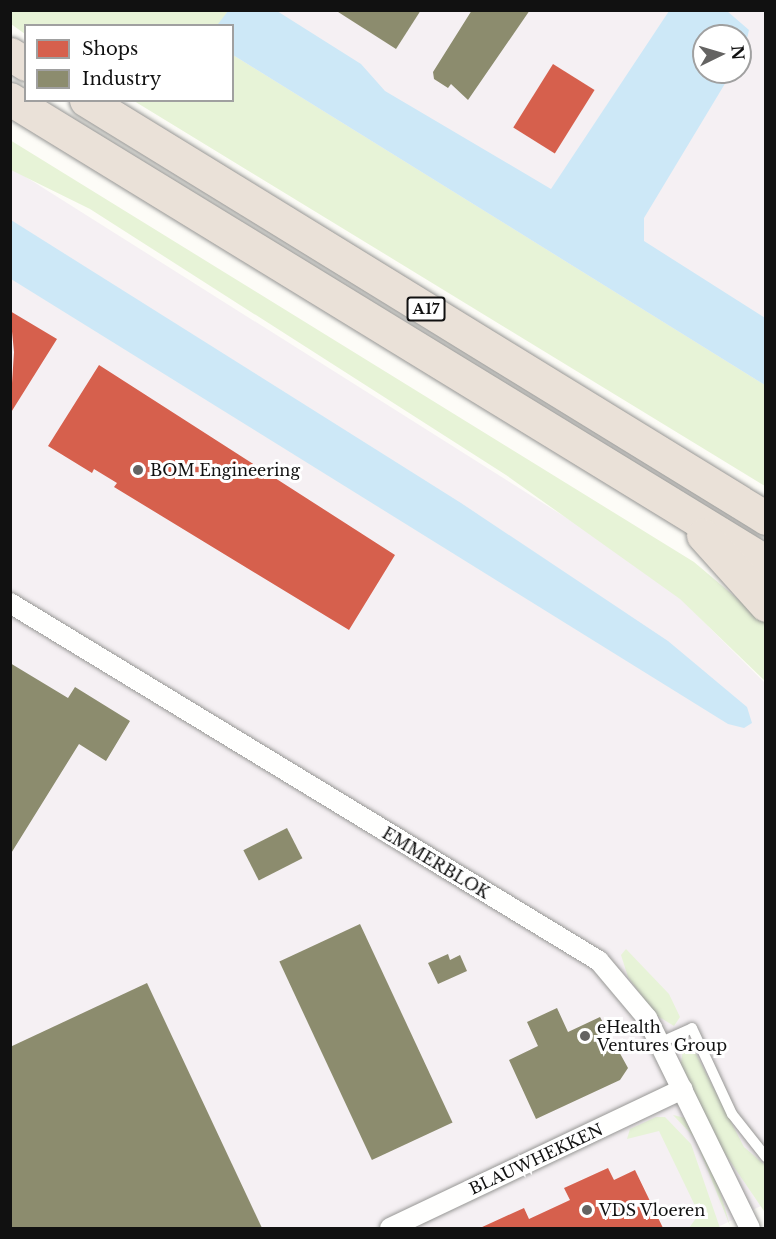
<!DOCTYPE html>
<html>
<head>
<meta charset="utf-8">
<style>
	body { margin:0 }
	#map { position:relative; width:776px; height:1239px; overflow:hidden; background:#fdfcf7; font-family:"Libre Baskerville",serif }
	div>[style] { position:absolute }
	[style*='--x'] { left:calc(var(--x)*1px); top:calc(var(--y)*1px); width:calc(var(--w)*1px); rotate:calc(var(--a)*1deg) }
	.industrial>* { inset:0; background:#f5f0f3 }
	.green>* { inset:0; background:#e7f3d7 }
	.water>* { inset:0; background:#cde8f7 }
	.shops>* { inset:0; background:#d6604d; transform-origin:0 0 }
	.industry>* { inset:0; background:#8c8c6e; transform-origin:0 0 }
	.roads { filter:drop-shadow(0 0 2px #979795) drop-shadow(0 0 2px #979795) }
	.service>* { height:10px; margin:-5px; padding:0 5px; transform-origin:5px; border-radius:5px; background:#fffffe }
	.minor>* { height:20px; margin:-10px; padding:0 10px; transform-origin:10px; border-radius:10px; background:#fffffe }
	.motorway>* { height:33px; margin:-16.5px; padding:0 16.5px; transform-origin:16.5px; border-radius:16.5px; background:#eae1d8 }
	.dots>* { width:16px; height:16px; translate:-50% -50%; box-sizing:border-box; border:3px solid #fff; border-radius:50% }
	span { translate:-50% -50%; white-space:nowrap; text-align:center; line-height:1.15; -webkit-text-stroke:6px #fff; paint-order:stroke }
	.shield-label span { padding:2px 4px; background:#fff; border:2px solid; border-radius:4px; -webkit-text-stroke-width:0 }
	.shield-label { font-size:15px; color:#111; font-weight:700 }
	.poi-label { font-size:16px; color:#111 }
	.left { translate:0 -50%; text-align:left }
	.street-label { font-size:16px; color:#111 }
	.frame { position:absolute; inset:0; border:12px solid #111; pointer-events:none }
	.legend { position:absolute; left:24px; top:24px; width:210px; height:78px; box-sizing:border-box; background:#fff; border:2px solid #a0a0a0; margin:0; padding:8px 10px; list-style:none; font-size:18px; color:#111 }
	.legend li { display:flex; align-items:center; gap:12px; height:30px }
	.legend b { width:30px; border:2px solid #a0a0a0 }
	.north { position:absolute; left:692px; top:24px; width:60px; height:60px; box-sizing:border-box; background:#fff; border:2px solid #a0a0a0; border-radius:50%; rotate:85deg; font-size:16px; font-weight:700; line-height:24px; text-align:center; color:#111 }
	.north::after { content:''; display:block; margin:auto; width:21px; height:27px; background:#646362; clip-path:polygon(50% 0,100% 100%,50% 72%,0 100%) }
</style>
</head>
<body>
<div id="map">
	<div class="industrial">
		<div style="clip-path:polygon(evenodd,90px 11px,765px 11px,765px 428px,233px 96px,232px 26px,115px 25px,90px 11px,704px 36px,740px 36px,740px 72px,704px 72px,704px 36px)"></div>
		<div style="clip-path:polygon(10px 167px,657px 575px,765px 683px,765px 1204px,716px 1228px,11px 1228px)"></div>
	</div>
	<div class="green">
		<div style="clip-path:polygon(10px 11px,228px 11px,219px 25px,26px 26px,25px 34px,11px 24px)"></div>
		<div style="clip-path:polygon(233px 55px,765px 385px,765px 486px,134px 101px,232px 100px)"></div>
		<div style="clip-path:polygon(10px 140px,694px 562px,765px 622px,765px 681px,680px 599px,506px 475px,90px 209px,11px 170px)"></div>
		<div style="clip-path:polygon(626px 949px,669px 994px,680px 1017px,674px 1026px,656px 1015px,628px 977px,621px 955px)"></div>
		<div style="clip-path:polygon(692px 1046px,744px 1147px,765px 1165px,764px 1211px,721px 1148px,681px 1064px,683px 1048px)"></div>
		<div style="clip-path:polygon(673px 1115px,689px 1119px,713px 1167px,730px 1226px,695px 1138px)"></div>
		<div style="clip-path:polygon(656px 1117px,665px 1117px,691px 1144px,720px 1228px,689px 1228px,699px 1214px,659px 1131px,627px 1139px,630px 1129px)"></div>
	</div>
	<div class="water">
		<div style="clip-path:polygon(228px 11px,277px 11px,361px 64px,385px 91px,551px 189px,669px 11px,727px 11px,749px 30px,744px 51px,740px 58px,740px 36px,704px 36px,704px 72px,732px 72px,644px 218px,644px 241px,765px 318px,765px 385px,233px 55px,232px 26px,218px 24px)"></div>
		<div style="clip-path:polygon(11px 220px,461px 503px,668px 641px,747px 707px,752px 723px,744px 728px,728px 724px,11px 279px)"></div>
	</div>
	<div class="shops">
		<div style="left:553px;top:64px;width:49px;height:75px;rotate:32deg"></div>
		<div style="clip-path:polygon(10px 311px,57px 339px,10px 414px,14px 352px)"></div>
		<div style="clip-path:polygon(99px 365px,395px 555px,349px 630px,114px 487px,117px 483px,94px 469px,92px 473px,48px 446px)"></div>
		<div style="clip-path:polygon(608px 1168px,614px 1180px,635px 1170px,663px 1228px,480px 1228px,524px 1208px,529px 1219px,570px 1200px,564px 1188px)"></div>
	</div>
	<div class="industry">
		<div style="clip-path:polygon(335px 10px,421px 10px,396px 49px)"></div>
		<div style="clip-path:polygon(472px 10px,530px 10px,468px 100px,451px 84px,448px 88px,434px 79px,433px 72px)"></div>
		<div style="clip-path:polygon(10px 663px,68px 698px,75px 687px,130px 721px,106px 761px,79px 744px,10px 855px)"></div>
		<div style="left:287px;top:828px;width:34px;height:49px;rotate:63deg"></div>
		<div style="left:360px;top:924px;width:219px;height:89px;rotate:65deg"></div>
		<div style="clip-path:polygon(448px 954px,450px 960px,460px 955px,467px 971px,438px 984px,428px 963px)"></div>
		<div style="clip-path:polygon(147px 983px,262px 1228px,10px 1228px,10px 1047px)"></div>
		<div style="clip-path:polygon(557px 1008px,568px 1032px,600px 1017px,628px 1068px,620px 1080px,536px 1119px,509px 1060px,538px 1046px,527px 1022px)"></div>
	</div>
	<div class="roads">
		<div class="service">
			<div style="--x:659;--y:1043;--w:36;--a:-24"></div>
			<div style="--x:692;--y:1028;--w:95;--a:65.1"></div>
			<div style="--x:732;--y:1114;--w:55;--a:51.7"></div>
		</div>
		<div class="minor">
			<div style="--x:10;--y:603;--w:689;--a:31.29"></div>
			<div style="--x:599;--y:961;--w:75;--a:49.9"></div>
			<div style="--x:647;--y:1018;--w:234;--a:63.9"></div>
			<div style="--x:390;--y:1228;--w:324;--a:-25.4"></div>
		</div>
		<div class="motorway">
			<div style="--x:10;--y:54;--w:19;--a:32"></div>
			<div style="--x:10;--y:99;--w:887;--a:31.48"></div>
			<div style="--x:86;--y:100;--w:798;--a:31.58"></div>
			<div style="--x:703;--y:535;--w:94;--a:48"></div>
		</div>
	</div>
	<div class="dots">
		<div style="left:138px;top:470px;background:#646362"></div>
		<div style="left:585px;top:1036px;background:#646362"></div>
		<div style="left:587px;top:1210px;background:#646362"></div>
	</div>
	<div class="shield-label">
		<span style="left:426px;top:309px">A17</span>
	</div>
	<div class="poi-label">
		<span class="left" style="left:150px;top:470px">BOM Engineering</span>
		<span class="left" style="left:597px;top:1036px">eHealth<br>Ventures Group</span>
		<span class="left" style="left:599px;top:1210px">VDS Vloeren</span>
	</div>
	<div class="street-label">
		<span style="left:436px;top:863px;rotate:31deg">EMMERBLOK</span>
		<span style="left:536px;top:1159px;rotate:-25deg">BLAUWHEKKEN</span>
	</div>
	<div class="frame"></div>
	<ul class="legend">
	<li><b style="height:16px;background:#d6604d"></b>Shops</li>
	<li><b style="height:16px;background:#8c8c6e"></b>Industry</li>
	</ul>
	<div class="north">N</div>
</div>
</body>
</html>
